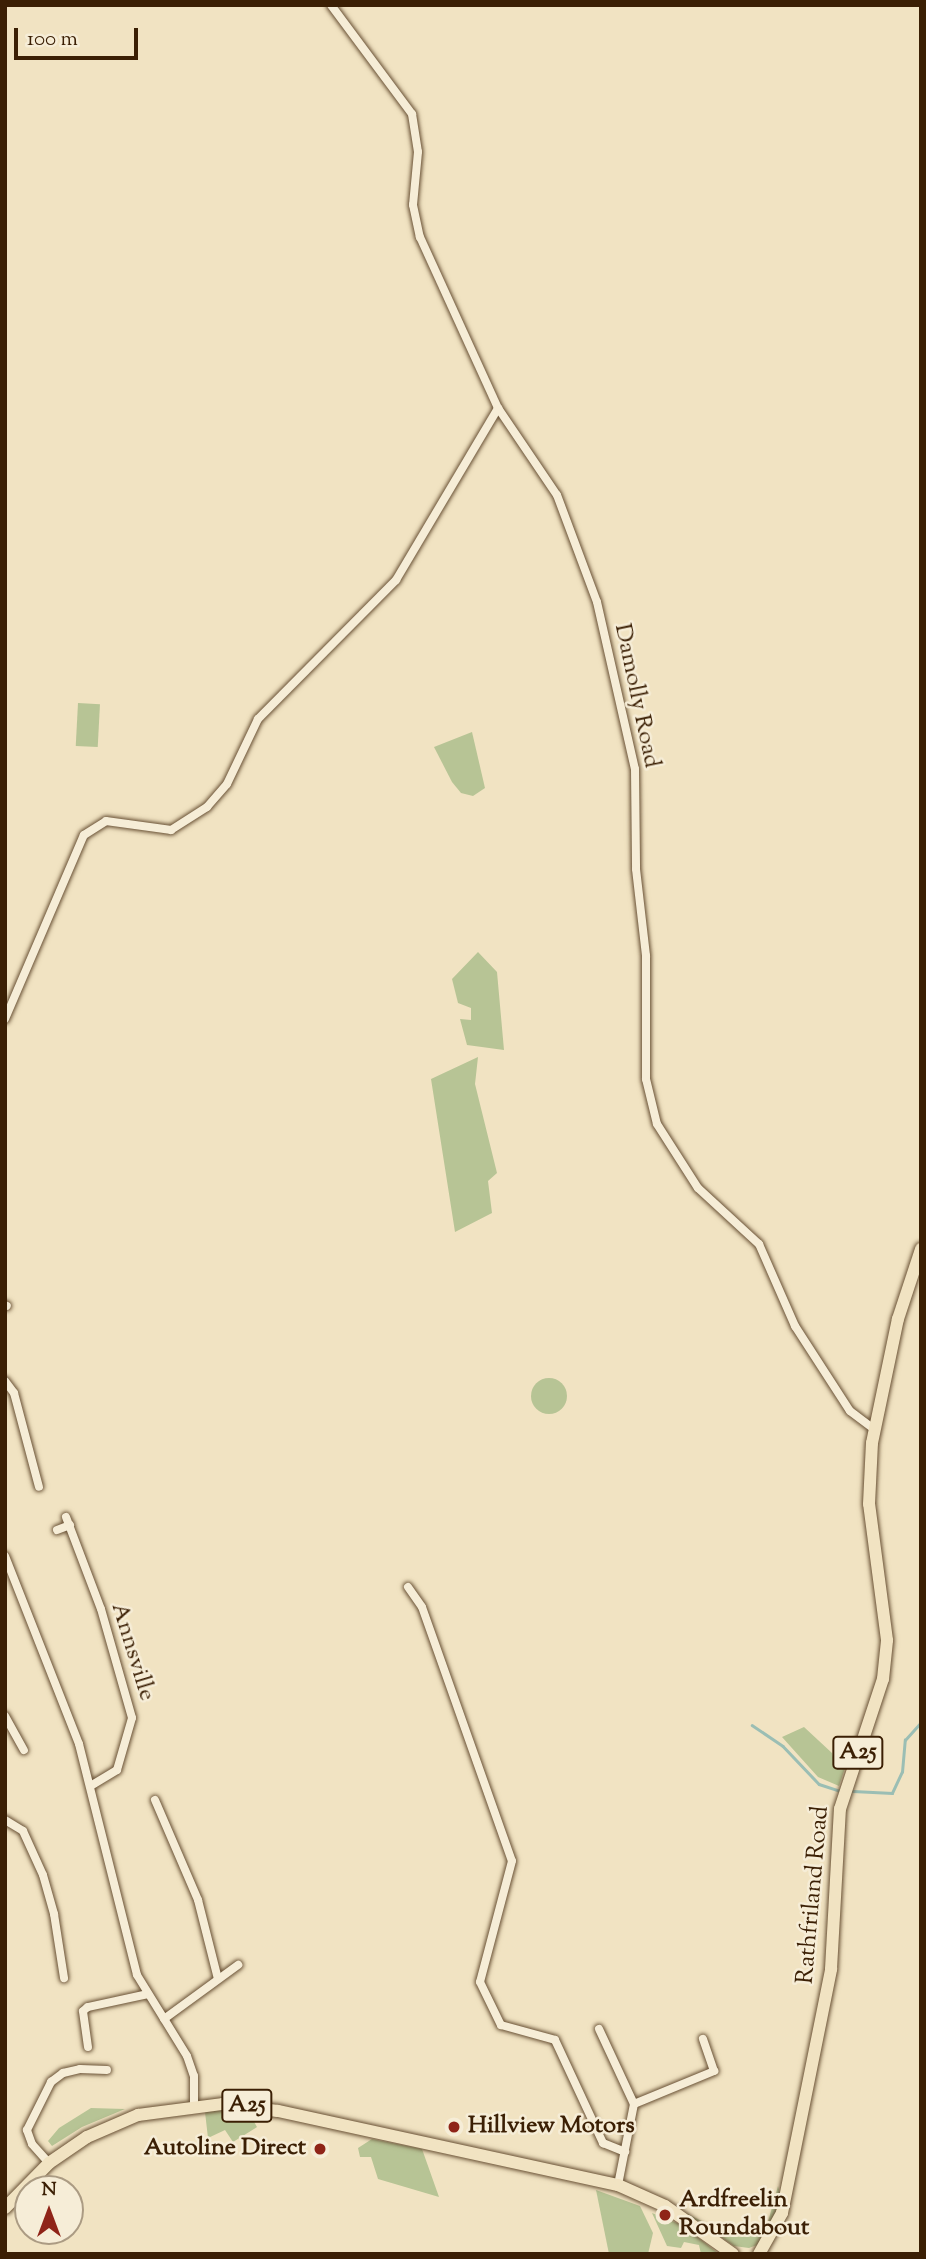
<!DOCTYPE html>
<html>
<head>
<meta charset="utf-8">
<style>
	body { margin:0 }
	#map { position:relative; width:926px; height:2259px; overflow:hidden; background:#f1e3c2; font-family:"Sorts Mill Goudy",serif }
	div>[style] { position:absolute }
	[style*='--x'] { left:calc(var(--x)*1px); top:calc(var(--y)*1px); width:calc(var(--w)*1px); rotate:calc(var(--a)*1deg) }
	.green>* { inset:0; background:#b7c495; transform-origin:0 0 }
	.round { border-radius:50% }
	.stream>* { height:2.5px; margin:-1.25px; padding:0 1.25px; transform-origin:1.25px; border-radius:1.25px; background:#9bbeb4 }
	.roads { filter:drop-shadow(0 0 2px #685034) drop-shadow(0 0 2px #685034) }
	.street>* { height:8px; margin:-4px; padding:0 4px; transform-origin:4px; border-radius:4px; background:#f6edd7 }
	.primary>* { height:12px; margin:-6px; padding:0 6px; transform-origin:6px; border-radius:6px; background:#f1e3c2 }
	.dots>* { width:19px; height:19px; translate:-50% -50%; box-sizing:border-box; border:4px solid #f6edd7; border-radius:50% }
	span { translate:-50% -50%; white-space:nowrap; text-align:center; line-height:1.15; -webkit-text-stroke:5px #f6edd7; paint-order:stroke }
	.shield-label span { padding:2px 5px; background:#f6edd7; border:2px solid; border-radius:5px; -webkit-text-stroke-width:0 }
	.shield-label { font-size:23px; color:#3b1f04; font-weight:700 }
	.street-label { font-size:24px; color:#3b1f04 }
	.poi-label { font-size:24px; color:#3b1f04; font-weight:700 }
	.left { translate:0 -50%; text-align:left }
	.right { translate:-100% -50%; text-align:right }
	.frame { position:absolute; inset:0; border:7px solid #3b1f04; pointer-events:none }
	.north { position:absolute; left:14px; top:2175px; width:70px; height:70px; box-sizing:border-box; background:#f6edd7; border:2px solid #ab9b83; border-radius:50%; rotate:0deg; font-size:19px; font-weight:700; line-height:28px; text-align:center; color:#3b1f04 }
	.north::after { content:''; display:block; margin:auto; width:24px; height:32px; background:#8f2418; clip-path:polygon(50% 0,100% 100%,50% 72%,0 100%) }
	.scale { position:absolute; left:14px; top:28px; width:124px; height:32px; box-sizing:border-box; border:4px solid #3b1f04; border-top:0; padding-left:9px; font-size:21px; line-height:24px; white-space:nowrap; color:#3b1f04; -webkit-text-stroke:5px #f6edd7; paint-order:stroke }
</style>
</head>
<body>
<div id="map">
	<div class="green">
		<div style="left:78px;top:703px;width:22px;height:43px;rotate:3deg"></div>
		<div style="clip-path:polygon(472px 732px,485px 788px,473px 796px,461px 793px,452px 782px,434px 747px)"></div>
		<div style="clip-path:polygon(478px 952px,497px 972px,504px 1050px,467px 1045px,460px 1019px,471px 1020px,471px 1008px,458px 1003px,452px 979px)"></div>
		<div style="clip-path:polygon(478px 1057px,475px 1084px,497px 1173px,488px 1181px,492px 1213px,455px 1232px,431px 1079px)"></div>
		<div class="round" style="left:531px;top:1378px;width:36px;height:36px"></div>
		<div style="clip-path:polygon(804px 1727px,832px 1753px,834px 1762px,845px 1768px,839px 1786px,818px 1777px,782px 1737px)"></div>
		<div style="clip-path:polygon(91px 2108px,125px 2109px,82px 2127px,52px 2146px,48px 2141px,59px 2128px)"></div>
		<div style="clip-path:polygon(222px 2109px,248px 2111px,257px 2127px,233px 2142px,225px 2130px,208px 2138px,205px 2112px)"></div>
		<div style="clip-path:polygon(372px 2139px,422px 2149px,439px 2197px,378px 2179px,371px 2157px,360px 2157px,358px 2148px)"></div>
		<div style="clip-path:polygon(778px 2186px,783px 2204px,757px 2245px,749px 2248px,734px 2246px,684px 2212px,733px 2237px,750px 2236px,766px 2229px)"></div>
		<div style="clip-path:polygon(596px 2190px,640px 2206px,653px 2233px,648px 2254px,609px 2254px)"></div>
		<div style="clip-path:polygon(652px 2213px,682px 2225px,719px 2254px,701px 2254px,699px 2245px,684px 2242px,681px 2248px,667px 2246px)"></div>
	</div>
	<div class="stream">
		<div style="--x:752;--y:1725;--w:37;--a:34"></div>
		<div style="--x:783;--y:1746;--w:52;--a:46.5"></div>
		<div style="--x:819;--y:1784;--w:20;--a:18"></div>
		<div style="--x:853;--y:1791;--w:39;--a:3"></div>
		<div style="--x:892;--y:1793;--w:23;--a:-65"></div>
		<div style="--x:902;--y:1772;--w:32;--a:-85"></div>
		<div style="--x:905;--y:1740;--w:24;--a:-48"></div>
	</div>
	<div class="roads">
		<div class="street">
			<div style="--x:331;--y:5;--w:136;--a:53.4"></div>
			<div style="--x:412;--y:114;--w:38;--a:81"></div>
			<div style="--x:418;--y:152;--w:53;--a:95.4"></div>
			<div style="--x:413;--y:205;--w:33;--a:78"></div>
			<div style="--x:420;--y:237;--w:188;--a:65.5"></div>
			<div style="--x:498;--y:408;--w:105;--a:55.9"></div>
			<div style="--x:557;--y:495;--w:114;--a:69.5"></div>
			<div style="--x:597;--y:602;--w:171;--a:77.2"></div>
			<div style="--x:635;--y:769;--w:100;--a:89.4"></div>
			<div style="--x:636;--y:869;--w:88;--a:83.4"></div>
			<div style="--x:646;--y:956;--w:123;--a:90"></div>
			<div style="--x:646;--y:1079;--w:46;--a:76.3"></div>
			<div style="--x:657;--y:1124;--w:76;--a:57.4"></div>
			<div style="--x:698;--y:1188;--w:83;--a:42.6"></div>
			<div style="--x:759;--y:1244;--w:90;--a:66.3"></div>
			<div style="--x:795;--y:1326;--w:101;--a:57.1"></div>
			<div style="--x:850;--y:1411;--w:31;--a:37"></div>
			<div style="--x:5;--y:1019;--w:200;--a:-66.8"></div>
			<div style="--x:84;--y:835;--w:26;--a:-32"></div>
			<div style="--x:106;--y:821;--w:66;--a:7.9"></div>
			<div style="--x:171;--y:830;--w:43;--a:-32.6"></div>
			<div style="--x:207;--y:807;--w:30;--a:-49"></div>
			<div style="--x:227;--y:784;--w:72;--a:-64.5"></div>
			<div style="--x:258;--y:719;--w:196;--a:-45.2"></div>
			<div style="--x:396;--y:580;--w:200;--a:-59.3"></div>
			<div style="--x:5;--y:1305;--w:2;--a:27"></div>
			<div style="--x:5;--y:1381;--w:15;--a:53"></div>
			<div style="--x:14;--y:1393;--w:97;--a:75.1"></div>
			<div style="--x:66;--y:1517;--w:98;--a:69.2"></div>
			<div style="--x:101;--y:1609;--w:113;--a:74.1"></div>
			<div style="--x:132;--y:1718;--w:54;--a:106.1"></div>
			<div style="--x:117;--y:1770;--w:31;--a:149"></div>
			<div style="--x:57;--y:1530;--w:14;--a:-21"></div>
			<div style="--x:5;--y:1556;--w:202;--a:68.5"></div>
			<div style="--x:79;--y:1744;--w:238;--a:75.9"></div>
			<div style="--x:137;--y:1975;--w:95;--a:58.3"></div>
			<div style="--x:187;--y:2056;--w:21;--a:71"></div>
			<div style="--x:194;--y:2076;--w:29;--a:90"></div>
			<div style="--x:408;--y:1587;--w:24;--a:55"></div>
			<div style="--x:422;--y:1607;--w:269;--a:70.5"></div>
			<div style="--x:512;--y:1861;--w:125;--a:104.8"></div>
			<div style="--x:480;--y:1982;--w:48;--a:64"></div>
			<div style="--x:501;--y:2025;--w:56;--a:15.5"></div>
			<div style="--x:555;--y:2040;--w:114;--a:65"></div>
			<div style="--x:603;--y:2143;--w:24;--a:22"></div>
			<div style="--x:5;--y:1716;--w:39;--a:61"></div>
			<div style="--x:155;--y:1800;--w:109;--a:66.7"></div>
			<div style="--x:198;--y:1900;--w:81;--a:75.8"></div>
			<div style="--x:5;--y:1820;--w:21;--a:31"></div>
			<div style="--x:23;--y:1831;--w:48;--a:65.6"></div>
			<div style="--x:43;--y:1875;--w:41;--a:74.2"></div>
			<div style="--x:54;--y:1914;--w:65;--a:81.1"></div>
			<div style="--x:164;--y:2019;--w:92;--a:-36.1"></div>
			<div style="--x:599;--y:2029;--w:83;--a:65"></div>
			<div style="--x:634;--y:2104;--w:83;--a:101.2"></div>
			<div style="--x:88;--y:2047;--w:36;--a:-98"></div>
			<div style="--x:83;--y:2011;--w:6;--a:-39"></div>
			<div style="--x:88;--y:2007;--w:61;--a:-12.2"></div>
			<div style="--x:634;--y:2104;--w:87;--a:-22.4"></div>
			<div style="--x:714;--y:2071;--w:34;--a:-109"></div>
			<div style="--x:49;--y:2163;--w:25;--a:-132"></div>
			<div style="--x:32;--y:2144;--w:15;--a:-110"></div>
			<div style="--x:27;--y:2130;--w:54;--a:-63.4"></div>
			<div style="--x:51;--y:2082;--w:15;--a:-37"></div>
			<div style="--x:63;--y:2073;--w:17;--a:-13"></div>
			<div style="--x:80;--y:2069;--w:27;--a:2"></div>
		</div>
		<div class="primary">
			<div style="--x:5;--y:2208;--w:63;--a:-45.6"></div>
			<div style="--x:49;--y:2163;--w:46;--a:-34.4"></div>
			<div style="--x:87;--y:2137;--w:56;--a:-23.3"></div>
			<div style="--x:138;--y:2115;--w:86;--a:-7.4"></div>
			<div style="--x:223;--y:2104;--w:55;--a:7.3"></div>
			<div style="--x:278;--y:2111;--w:348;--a:12.3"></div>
			<div style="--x:618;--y:2185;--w:51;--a:24.1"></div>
			<div style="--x:665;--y:2206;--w:83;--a:35.2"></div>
			<div style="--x:759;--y:2254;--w:47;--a:-60.7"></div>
			<div style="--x:782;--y:2213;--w:249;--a:-78.6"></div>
			<div style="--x:831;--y:1969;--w:160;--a:-86.8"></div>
			<div style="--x:840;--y:1809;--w:137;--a:-71.7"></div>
			<div style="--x:883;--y:1679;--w:39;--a:-84"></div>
			<div style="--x:887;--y:1640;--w:137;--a:-97.5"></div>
			<div style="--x:869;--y:1504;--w:61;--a:-87.2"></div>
			<div style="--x:872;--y:1443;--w:127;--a:-78.2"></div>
			<div style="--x:898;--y:1319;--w:74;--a:-71.8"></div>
		</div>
	</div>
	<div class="dots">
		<div style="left:454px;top:2127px;background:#8f2418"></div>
		<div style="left:320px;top:2149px;background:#8f2418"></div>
		<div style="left:665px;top:2215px;background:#8f2418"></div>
	</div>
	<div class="shield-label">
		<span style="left:858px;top:1753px">A25</span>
		<span style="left:247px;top:2106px">A25</span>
	</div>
	<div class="street-label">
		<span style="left:636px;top:696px;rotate:78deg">Damolly Road</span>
		<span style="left:132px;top:1652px;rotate:73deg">Annsville</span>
		<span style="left:814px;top:1895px;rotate:-85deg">Rathfriland Road</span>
	</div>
	<div class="poi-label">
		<span class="left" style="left:468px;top:2127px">Hillview Motors</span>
		<span class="right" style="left:306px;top:2149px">Autoline Direct</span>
		<span class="left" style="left:679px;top:2215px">Ardfreelin<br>Roundabout</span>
	</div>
	<div class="frame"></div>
	<div class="north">N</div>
	<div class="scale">100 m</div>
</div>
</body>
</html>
